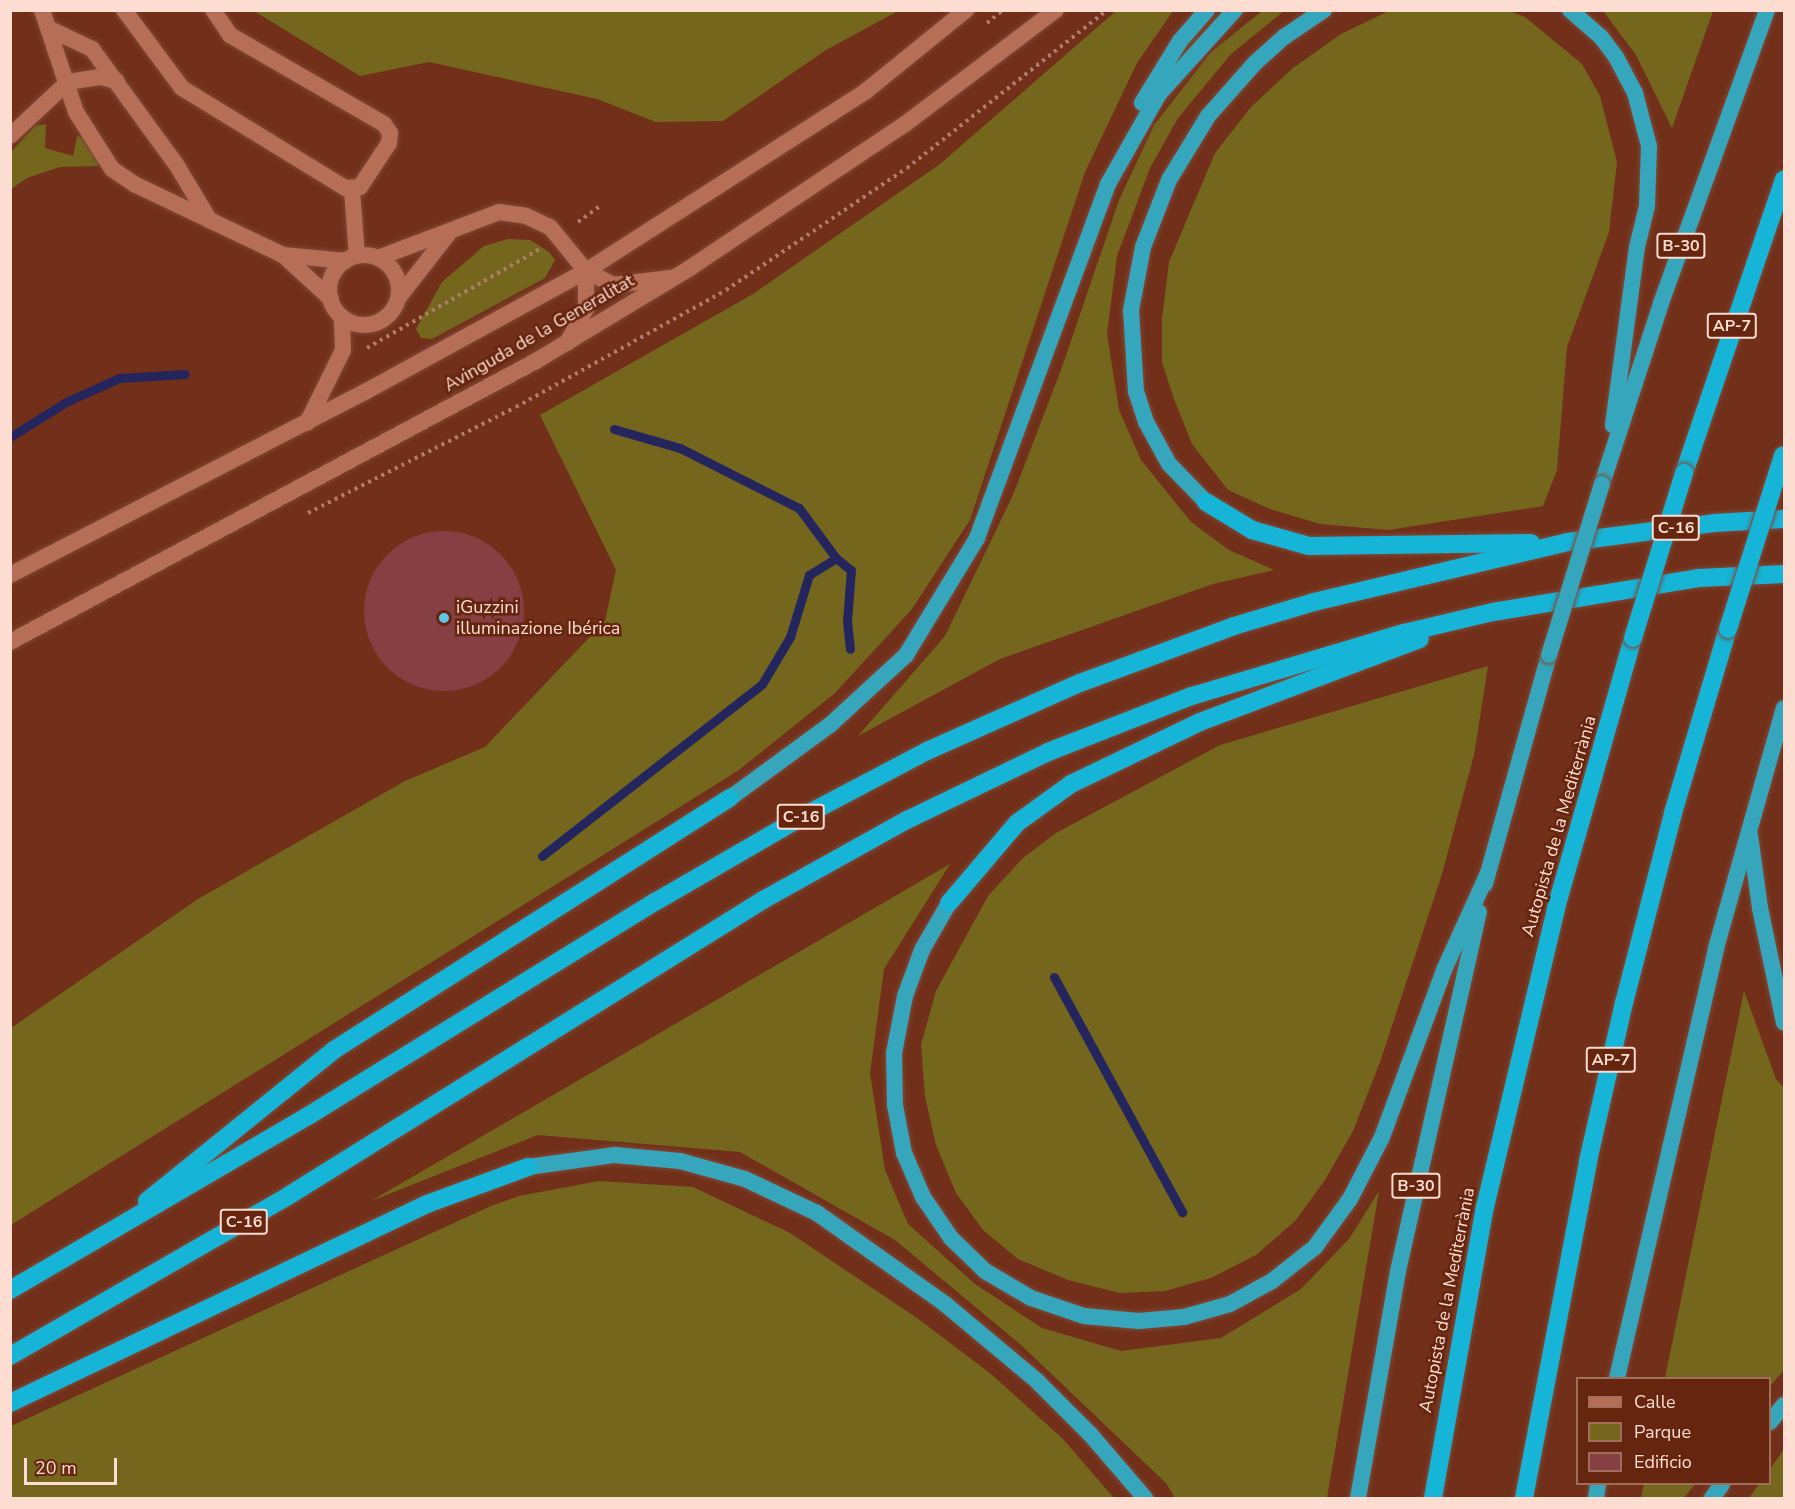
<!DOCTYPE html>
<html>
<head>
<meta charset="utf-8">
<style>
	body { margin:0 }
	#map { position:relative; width:1795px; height:1509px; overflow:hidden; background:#72301a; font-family:"Nunito Sans",sans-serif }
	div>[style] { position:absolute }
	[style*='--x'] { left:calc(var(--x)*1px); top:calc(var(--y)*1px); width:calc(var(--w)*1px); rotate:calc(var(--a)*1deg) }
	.green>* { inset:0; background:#74671d }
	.stream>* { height:9px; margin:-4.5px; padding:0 4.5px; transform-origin:4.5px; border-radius:4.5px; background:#25255d }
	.building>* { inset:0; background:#863f42 }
	.round { border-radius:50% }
	.path>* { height:4px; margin-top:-2px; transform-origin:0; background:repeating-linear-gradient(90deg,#b07c6b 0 3px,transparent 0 7.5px) }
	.roads { filter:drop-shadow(0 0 2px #7f4836) drop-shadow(0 0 2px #7f4836) }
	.service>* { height:16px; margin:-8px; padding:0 8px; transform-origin:8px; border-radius:8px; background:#b66e56 }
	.service>.ring { margin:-8px; padding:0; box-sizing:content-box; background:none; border:16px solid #b66e56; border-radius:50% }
	.tertiary>* { height:16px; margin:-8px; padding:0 8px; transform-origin:8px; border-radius:8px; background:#b66e56 }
	.trunk>* { height:16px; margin:-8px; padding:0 8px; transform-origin:8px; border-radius:8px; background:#36a6bd }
	.motorway>* { height:18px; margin:-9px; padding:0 9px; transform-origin:9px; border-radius:9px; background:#16b4d7 }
	.bridges { filter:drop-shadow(0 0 2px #7f4836) drop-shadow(0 0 2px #7f4836) }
	.trunk-bridge>* { height:16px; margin:-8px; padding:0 8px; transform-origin:8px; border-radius:8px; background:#36a6bd }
	.motorway-bridge>* { height:18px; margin:-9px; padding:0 9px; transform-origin:9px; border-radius:9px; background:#16b4d7 }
	.dots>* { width:16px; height:16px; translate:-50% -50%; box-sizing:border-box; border:3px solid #66250e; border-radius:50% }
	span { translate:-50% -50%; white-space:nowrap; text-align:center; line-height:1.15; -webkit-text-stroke:5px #66250e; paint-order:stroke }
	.shield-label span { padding:2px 4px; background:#66250e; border:2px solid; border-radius:4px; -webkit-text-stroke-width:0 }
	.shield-label { font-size:16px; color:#fddcd1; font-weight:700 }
	.street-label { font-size:18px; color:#fddcd1 }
	.poi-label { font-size:18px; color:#fddcd1 }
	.left { translate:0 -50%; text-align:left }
	.frame { position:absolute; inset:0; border:12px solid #fddcd1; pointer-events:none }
	.legend { position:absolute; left:1576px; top:1377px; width:195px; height:108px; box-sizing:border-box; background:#66250e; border:2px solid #a26e5c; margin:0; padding:8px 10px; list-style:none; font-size:18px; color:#fddcd1 }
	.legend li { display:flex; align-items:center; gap:12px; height:30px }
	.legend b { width:30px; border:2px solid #a26e5c }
	.scale { position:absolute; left:24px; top:1458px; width:93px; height:27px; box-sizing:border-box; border:3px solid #fddcd1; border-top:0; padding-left:8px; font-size:18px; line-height:21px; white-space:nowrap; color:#fddcd1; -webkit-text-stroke:4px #66250e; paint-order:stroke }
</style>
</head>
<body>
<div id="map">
	<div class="green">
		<div style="clip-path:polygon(1117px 10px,1173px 11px,1137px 63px,1085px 172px,970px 520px,912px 609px,835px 693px,739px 770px,11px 1225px,11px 1028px,198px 899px,405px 781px,485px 747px,605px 621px,616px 570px,540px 415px,753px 294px,940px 164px)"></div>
		<div style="clip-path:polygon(254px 11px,898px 11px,826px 50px,723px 121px,656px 122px,597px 99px,429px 62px,360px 76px)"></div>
		<div style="clip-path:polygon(1262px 11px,1284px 11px,1231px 54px,1178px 118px,1150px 168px,1117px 256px,1107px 334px,1119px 410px,1141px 460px,1191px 522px,1229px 550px,1274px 570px,1213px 584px,1000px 659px,858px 736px,945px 636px,1013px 495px,1061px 370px,1119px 200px,1154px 125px,1211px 52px)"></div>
		<div style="clip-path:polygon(1389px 11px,1507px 10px,1525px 17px,1582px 64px,1600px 96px,1617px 162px,1609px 232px,1567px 347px,1557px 470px,1543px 506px,1388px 530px,1320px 524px,1270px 509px,1228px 490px,1192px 444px,1174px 399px,1162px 362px,1162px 319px,1169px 262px,1215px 153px,1251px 107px,1293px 68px,1341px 34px)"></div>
		<div style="clip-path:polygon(1603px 11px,1713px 11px,1672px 128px,1636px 55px)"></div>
		<div style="clip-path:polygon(46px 124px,45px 148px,73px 156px,77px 136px,92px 141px,101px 157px,98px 166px,60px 167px,27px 178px,11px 189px,10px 153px,35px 126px)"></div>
		<div style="clip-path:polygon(508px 239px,530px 240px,549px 252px,555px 260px,545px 278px,432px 339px,421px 338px,416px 329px,442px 282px,484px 246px)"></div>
		<div style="clip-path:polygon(1488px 666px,1474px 755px,1442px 874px,1380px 1062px,1353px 1131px,1325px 1180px,1295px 1221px,1256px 1255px,1211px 1278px,1165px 1291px,1120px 1293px,1068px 1280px,1018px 1259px,983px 1230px,956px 1193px,936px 1145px,925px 1096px,921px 1045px,936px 991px,988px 896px,1023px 858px,1056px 833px,1220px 745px)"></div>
		<div style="clip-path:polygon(950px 864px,884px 969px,870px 1073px,885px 1170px,908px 1224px,975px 1284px,1042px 1328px,1121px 1351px,1221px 1338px,1301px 1289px,1349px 1239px,1379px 1191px,1327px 1498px,1175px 1498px,1166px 1483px,1021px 1345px,895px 1240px,740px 1152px,538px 1135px,371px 1201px)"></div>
		<div style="clip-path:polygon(1744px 991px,1776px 1079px,1784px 1088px,1784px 1370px,1770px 1386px,1770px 1378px,1665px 1378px)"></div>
		<div style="clip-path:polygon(599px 1181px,693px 1187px,790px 1233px,917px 1318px,991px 1374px,1062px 1438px,1114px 1498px,11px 1498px,11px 1426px,491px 1206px,519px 1196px)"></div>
		<div style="clip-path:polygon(1784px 1449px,1784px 1498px,1749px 1498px,1759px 1484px,1770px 1484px,1770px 1469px)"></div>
		<div style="clip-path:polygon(1644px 1484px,1695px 1484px,1684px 1498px,1641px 1498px)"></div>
	</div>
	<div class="stream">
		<div style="--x:614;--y:429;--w:69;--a:16.1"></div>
		<div style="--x:680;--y:448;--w:133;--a:26.8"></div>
		<div style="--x:799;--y:508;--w:62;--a:53.5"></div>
		<div style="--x:836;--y:558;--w:19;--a:39"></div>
		<div style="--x:851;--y:570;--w:51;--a:94.5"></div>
		<div style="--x:847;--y:621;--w:28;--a:84"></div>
		<div style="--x:10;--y:437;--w:66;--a:-32"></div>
		<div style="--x:66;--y:402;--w:58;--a:-24.4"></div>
		<div style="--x:119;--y:378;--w:66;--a:-3.5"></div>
		<div style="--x:542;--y:856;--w:279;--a:-38"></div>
		<div style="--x:762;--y:684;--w:55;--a:-59.2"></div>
		<div style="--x:790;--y:637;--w:65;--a:-73"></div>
		<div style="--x:809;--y:575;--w:32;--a:-32"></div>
		<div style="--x:1054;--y:977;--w:268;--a:61.4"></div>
	</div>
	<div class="building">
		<div class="round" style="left:364px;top:531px;width:160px;height:160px"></div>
	</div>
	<div class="path">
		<div style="--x:987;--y:23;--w:21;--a:-39"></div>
		<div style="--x:578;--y:222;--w:27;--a:-36"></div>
		<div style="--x:367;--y:348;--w:199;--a:-29.8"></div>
		<div style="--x:308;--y:513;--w:233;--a:-27"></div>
		<div style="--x:516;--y:407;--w:240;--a:-29.1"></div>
		<div style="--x:726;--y:290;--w:218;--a:-34"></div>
		<div style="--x:907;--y:168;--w:255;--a:-38.3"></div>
	</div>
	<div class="roads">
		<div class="service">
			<div style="--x:42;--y:10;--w:108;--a:71.6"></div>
			<div style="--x:76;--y:112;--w:67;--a:57.7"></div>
			<div style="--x:112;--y:169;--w:27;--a:34"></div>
			<div style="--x:134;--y:184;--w:165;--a:25.5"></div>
			<div style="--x:283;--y:255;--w:65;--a:42.5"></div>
			<div style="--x:124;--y:10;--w:97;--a:53.4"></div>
			<div style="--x:182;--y:88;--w:191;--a:31.5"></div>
			<div style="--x:345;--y:188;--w:15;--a:-4"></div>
			<div style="--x:360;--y:187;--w:53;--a:-56.6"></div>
			<div style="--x:389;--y:143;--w:10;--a:-84"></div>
			<div style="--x:390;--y:133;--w:11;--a:-124"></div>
			<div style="--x:384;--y:124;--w:178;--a:-150"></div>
			<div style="--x:230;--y:35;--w:30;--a:-124"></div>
			<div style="--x:50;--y:29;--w:47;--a:25.5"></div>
			<div style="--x:92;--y:49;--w:142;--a:53.9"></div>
			<div style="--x:176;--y:164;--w:66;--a:59.2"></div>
			<div style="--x:10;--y:136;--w:79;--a:-43"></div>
			<div style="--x:68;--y:82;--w:33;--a:-9"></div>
			<div style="--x:101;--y:77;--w:16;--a:14"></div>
			<div style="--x:352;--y:190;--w:66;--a:85.7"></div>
			<div style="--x:283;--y:255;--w:63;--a:5.4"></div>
			<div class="ring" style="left:329px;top:255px;width:54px;height:54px"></div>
			<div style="--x:378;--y:258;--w:129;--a:-20.8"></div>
			<div style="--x:499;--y:212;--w:27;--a:8"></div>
			<div style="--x:526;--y:216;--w:26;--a:25"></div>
			<div style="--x:550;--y:227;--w:57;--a:50.7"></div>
			<div style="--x:586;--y:271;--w:30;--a:27"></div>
			<div style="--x:613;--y:285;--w:58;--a:-6.9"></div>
			<div style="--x:399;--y:297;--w:81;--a:-52"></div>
			<div style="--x:567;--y:343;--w:39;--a:-61"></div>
			<div style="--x:586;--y:309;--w:38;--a:-90"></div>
			<div style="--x:307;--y:423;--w:81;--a:-63.7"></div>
			<div style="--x:343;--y:350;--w:32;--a:-92"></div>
		</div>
		<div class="tertiary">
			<div style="--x:10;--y:575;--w:399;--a:-27.3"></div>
			<div style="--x:365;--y:392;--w:252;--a:-28.7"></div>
			<div style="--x:586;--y:271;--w:333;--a:-32.7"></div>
			<div style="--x:866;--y:91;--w:129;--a:-39"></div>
			<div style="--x:10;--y:642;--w:596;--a:-28.11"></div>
			<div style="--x:536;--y:361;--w:180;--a:-31.1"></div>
			<div style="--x:690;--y:268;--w:259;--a:-33.8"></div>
			<div style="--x:905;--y:124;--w:189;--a:-37.1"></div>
		</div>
		<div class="trunk">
			<div style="--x:1570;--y:10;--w:41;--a:41.1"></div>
			<div style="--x:1601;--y:37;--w:25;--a:53"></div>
			<div style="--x:1616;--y:57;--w:41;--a:62.2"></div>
			<div style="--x:1635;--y:93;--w:55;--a:75.2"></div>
			<div style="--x:1649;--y:146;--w:60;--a:91.9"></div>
			<div style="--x:1647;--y:206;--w:42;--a:103.7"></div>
			<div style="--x:1637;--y:247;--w:180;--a:97.7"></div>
			<div style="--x:1142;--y:103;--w:73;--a:-58.5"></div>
			<div style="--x:1180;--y:41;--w:41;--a:-48.9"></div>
			<div style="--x:1602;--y:484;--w:190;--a:-71.9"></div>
			<div style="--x:1661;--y:303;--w:312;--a:-70.1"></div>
			<div style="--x:1206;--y:502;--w:53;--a:-134.2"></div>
			<div style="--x:1169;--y:464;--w:48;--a:-118.7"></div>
			<div style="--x:1146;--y:422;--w:32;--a:-108"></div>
			<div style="--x:1136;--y:392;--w:82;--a:-93.5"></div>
			<div style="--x:1131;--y:310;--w:64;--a:-79.2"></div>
			<div style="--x:1143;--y:247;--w:72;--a:-68.8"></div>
			<div style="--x:1169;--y:180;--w:75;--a:-58.6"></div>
			<div style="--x:1208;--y:116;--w:71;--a:-48.4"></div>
			<div style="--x:1255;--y:63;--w:39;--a:-42"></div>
			<div style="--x:1284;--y:37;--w:48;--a:-34"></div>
			<div style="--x:730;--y:798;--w:125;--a:-36.2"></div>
			<div style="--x:831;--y:724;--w:102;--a:-42.6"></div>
			<div style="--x:906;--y:655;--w:137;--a:-58.7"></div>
			<div style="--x:977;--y:538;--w:377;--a:-69.7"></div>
			<div style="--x:1108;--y:184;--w:103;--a:-60.5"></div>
			<div style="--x:1159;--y:94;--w:113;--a:-47.9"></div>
			<div style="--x:1750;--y:835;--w:74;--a:82.2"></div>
			<div style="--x:1760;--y:908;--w:117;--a:78.2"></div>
			<div style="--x:1485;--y:884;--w:238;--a:-74.4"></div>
			<div style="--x:949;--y:903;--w:54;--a:119.9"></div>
			<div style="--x:922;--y:950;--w:49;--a:110.3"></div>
			<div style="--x:905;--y:996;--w:58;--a:100.9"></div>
			<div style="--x:894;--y:1053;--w:52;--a:88.9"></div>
			<div style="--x:895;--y:1105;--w:49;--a:79.4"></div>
			<div style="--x:904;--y:1153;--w:48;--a:66.6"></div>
			<div style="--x:923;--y:1197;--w:50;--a:55.7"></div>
			<div style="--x:951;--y:1238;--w:47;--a:44.1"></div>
			<div style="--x:985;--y:1271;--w:53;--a:30.4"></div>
			<div style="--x:1031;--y:1298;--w:56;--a:18.8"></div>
			<div style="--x:1084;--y:1316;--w:55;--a:5.2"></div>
			<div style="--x:1139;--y:1321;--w:45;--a:-5.1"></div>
			<div style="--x:1184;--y:1317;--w:48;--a:-15.8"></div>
			<div style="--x:1230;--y:1304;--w:48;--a:-28.7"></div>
			<div style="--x:1272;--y:1281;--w:55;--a:-38.3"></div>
			<div style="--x:1315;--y:1247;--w:59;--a:-53.9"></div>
			<div style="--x:1350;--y:1199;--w:70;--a:-62.7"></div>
			<div style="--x:1382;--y:1137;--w:178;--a:-69.6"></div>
			<div style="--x:1444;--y:970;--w:104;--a:-65.6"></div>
			<div style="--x:528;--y:1167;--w:88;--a:-7.9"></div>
			<div style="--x:615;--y:1155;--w:65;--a:5.3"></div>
			<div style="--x:680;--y:1161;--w:67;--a:15.5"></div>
			<div style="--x:745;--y:1179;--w:80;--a:25.3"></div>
			<div style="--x:817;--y:1213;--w:157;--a:35.4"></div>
			<div style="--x:945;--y:1304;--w:120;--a:39.9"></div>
			<div style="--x:1037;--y:1381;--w:76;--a:45"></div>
			<div style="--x:1091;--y:1435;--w:83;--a:49.4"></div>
			<div style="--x:1617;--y:1378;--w:441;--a:-77"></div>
			<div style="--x:1716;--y:948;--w:249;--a:-74.2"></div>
			<div style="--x:1770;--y:1422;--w:22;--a:-51"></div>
			<div style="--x:1358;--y:1498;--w:230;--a:-80"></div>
			<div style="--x:1398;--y:1271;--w:368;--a:-77.3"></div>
			<div style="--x:1596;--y:1498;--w:14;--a:-82"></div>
			<div style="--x:1712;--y:1498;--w:17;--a:-54"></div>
		</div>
		<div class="motorway">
			<div style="--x:1684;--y:473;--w:310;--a:-71.2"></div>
			<div style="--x:1206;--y:502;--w:54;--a:31.3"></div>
			<div style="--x:1252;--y:530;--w:59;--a:15.7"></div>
			<div style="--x:1309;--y:546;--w:222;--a:-0.8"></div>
			<div style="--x:949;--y:903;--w:105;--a:-49.6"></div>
			<div style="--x:1017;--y:823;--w:67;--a:-35.8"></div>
			<div style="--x:1071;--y:784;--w:143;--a:-25.7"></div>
			<div style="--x:1200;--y:722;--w:235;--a:-20.7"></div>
			<div style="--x:147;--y:1201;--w:240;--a:-38.9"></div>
			<div style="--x:334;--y:1050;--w:469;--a:-32.5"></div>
			<div style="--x:10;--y:1290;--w:345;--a:-30.3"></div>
			<div style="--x:308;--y:1116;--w:408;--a:-31.7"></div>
			<div style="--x:655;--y:902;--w:165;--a:-30.1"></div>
			<div style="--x:798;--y:819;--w:146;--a:-27.8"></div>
			<div style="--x:927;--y:751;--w:167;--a:-24"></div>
			<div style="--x:1080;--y:683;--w:164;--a:-20.3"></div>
			<div style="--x:1234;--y:626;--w:84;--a:-16.7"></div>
			<div style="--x:1314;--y:602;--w:261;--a:-13.3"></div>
			<div style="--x:1568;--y:542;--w:147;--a:-7.4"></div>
			<div style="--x:1714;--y:523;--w:70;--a:-3.3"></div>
			<div style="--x:10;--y:1356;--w:321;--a:-29.9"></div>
			<div style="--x:288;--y:1196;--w:560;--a:-31.93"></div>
			<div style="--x:763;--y:900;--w:165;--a:-29.1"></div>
			<div style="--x:907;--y:820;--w:157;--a:-25.7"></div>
			<div style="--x:1048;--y:752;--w:155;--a:-21.3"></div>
			<div style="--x:1192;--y:696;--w:221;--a:-16.6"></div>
			<div style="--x:1404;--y:633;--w:91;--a:-13.3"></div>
			<div style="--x:1493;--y:612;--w:208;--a:-9.4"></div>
			<div style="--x:1698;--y:578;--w:86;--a:-2.7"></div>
			<div style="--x:10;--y:1403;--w:462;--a:-25.5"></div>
			<div style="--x:427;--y:1204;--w:108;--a:-20.1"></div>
			<div style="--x:1433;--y:1498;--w:296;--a:-79.9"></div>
			<div style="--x:1485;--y:1207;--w:307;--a:-76.6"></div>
			<div style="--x:1556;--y:908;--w:281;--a:-74.1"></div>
			<div style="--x:1524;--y:1498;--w:343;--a:-79.2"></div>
			<div style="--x:1588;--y:1161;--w:162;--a:-77.2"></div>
			<div style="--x:1624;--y:1003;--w:196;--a:-75.5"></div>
			<div style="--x:1673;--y:813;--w:192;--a:-73.4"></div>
		</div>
	</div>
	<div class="bridges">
		<div class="trunk-bridge">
			<div style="--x:1549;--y:655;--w:179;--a:-72.8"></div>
		</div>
		<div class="motorway-bridge">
			<div style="--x:1728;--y:629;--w:182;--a:-72.4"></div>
			<div style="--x:1633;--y:638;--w:173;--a:-72.8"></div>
		</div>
	</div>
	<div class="dots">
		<div style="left:444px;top:618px;background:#5bc8e6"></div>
	</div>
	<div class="shield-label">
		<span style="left:1681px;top:246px">B-30</span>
		<span style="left:1732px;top:326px">AP-7</span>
		<span style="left:1676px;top:528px">C-16</span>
		<span style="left:801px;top:817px">C-16</span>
		<span style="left:1611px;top:1060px">AP-7</span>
		<span style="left:1416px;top:1186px">B-30</span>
		<span style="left:244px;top:1222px">C-16</span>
	</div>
	<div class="street-label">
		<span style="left:539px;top:333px;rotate:-30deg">Avinguda de la Generalitat</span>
		<span style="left:1559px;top:826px;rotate:-74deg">Autopista de la Mediterrània</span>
		<span style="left:1447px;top:1300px;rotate:-79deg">Autopista de la Mediterrània</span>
	</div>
	<div class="poi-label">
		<span class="left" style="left:456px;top:618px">iGuzzini<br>illuminazione Ibérica</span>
	</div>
	<div class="frame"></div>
	<ul class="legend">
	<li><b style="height:8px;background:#b66e56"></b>Calle</li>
	<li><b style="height:16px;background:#74671d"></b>Parque</li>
	<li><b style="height:16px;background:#863f42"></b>Edificio</li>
	</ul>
	<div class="scale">20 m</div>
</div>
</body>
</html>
